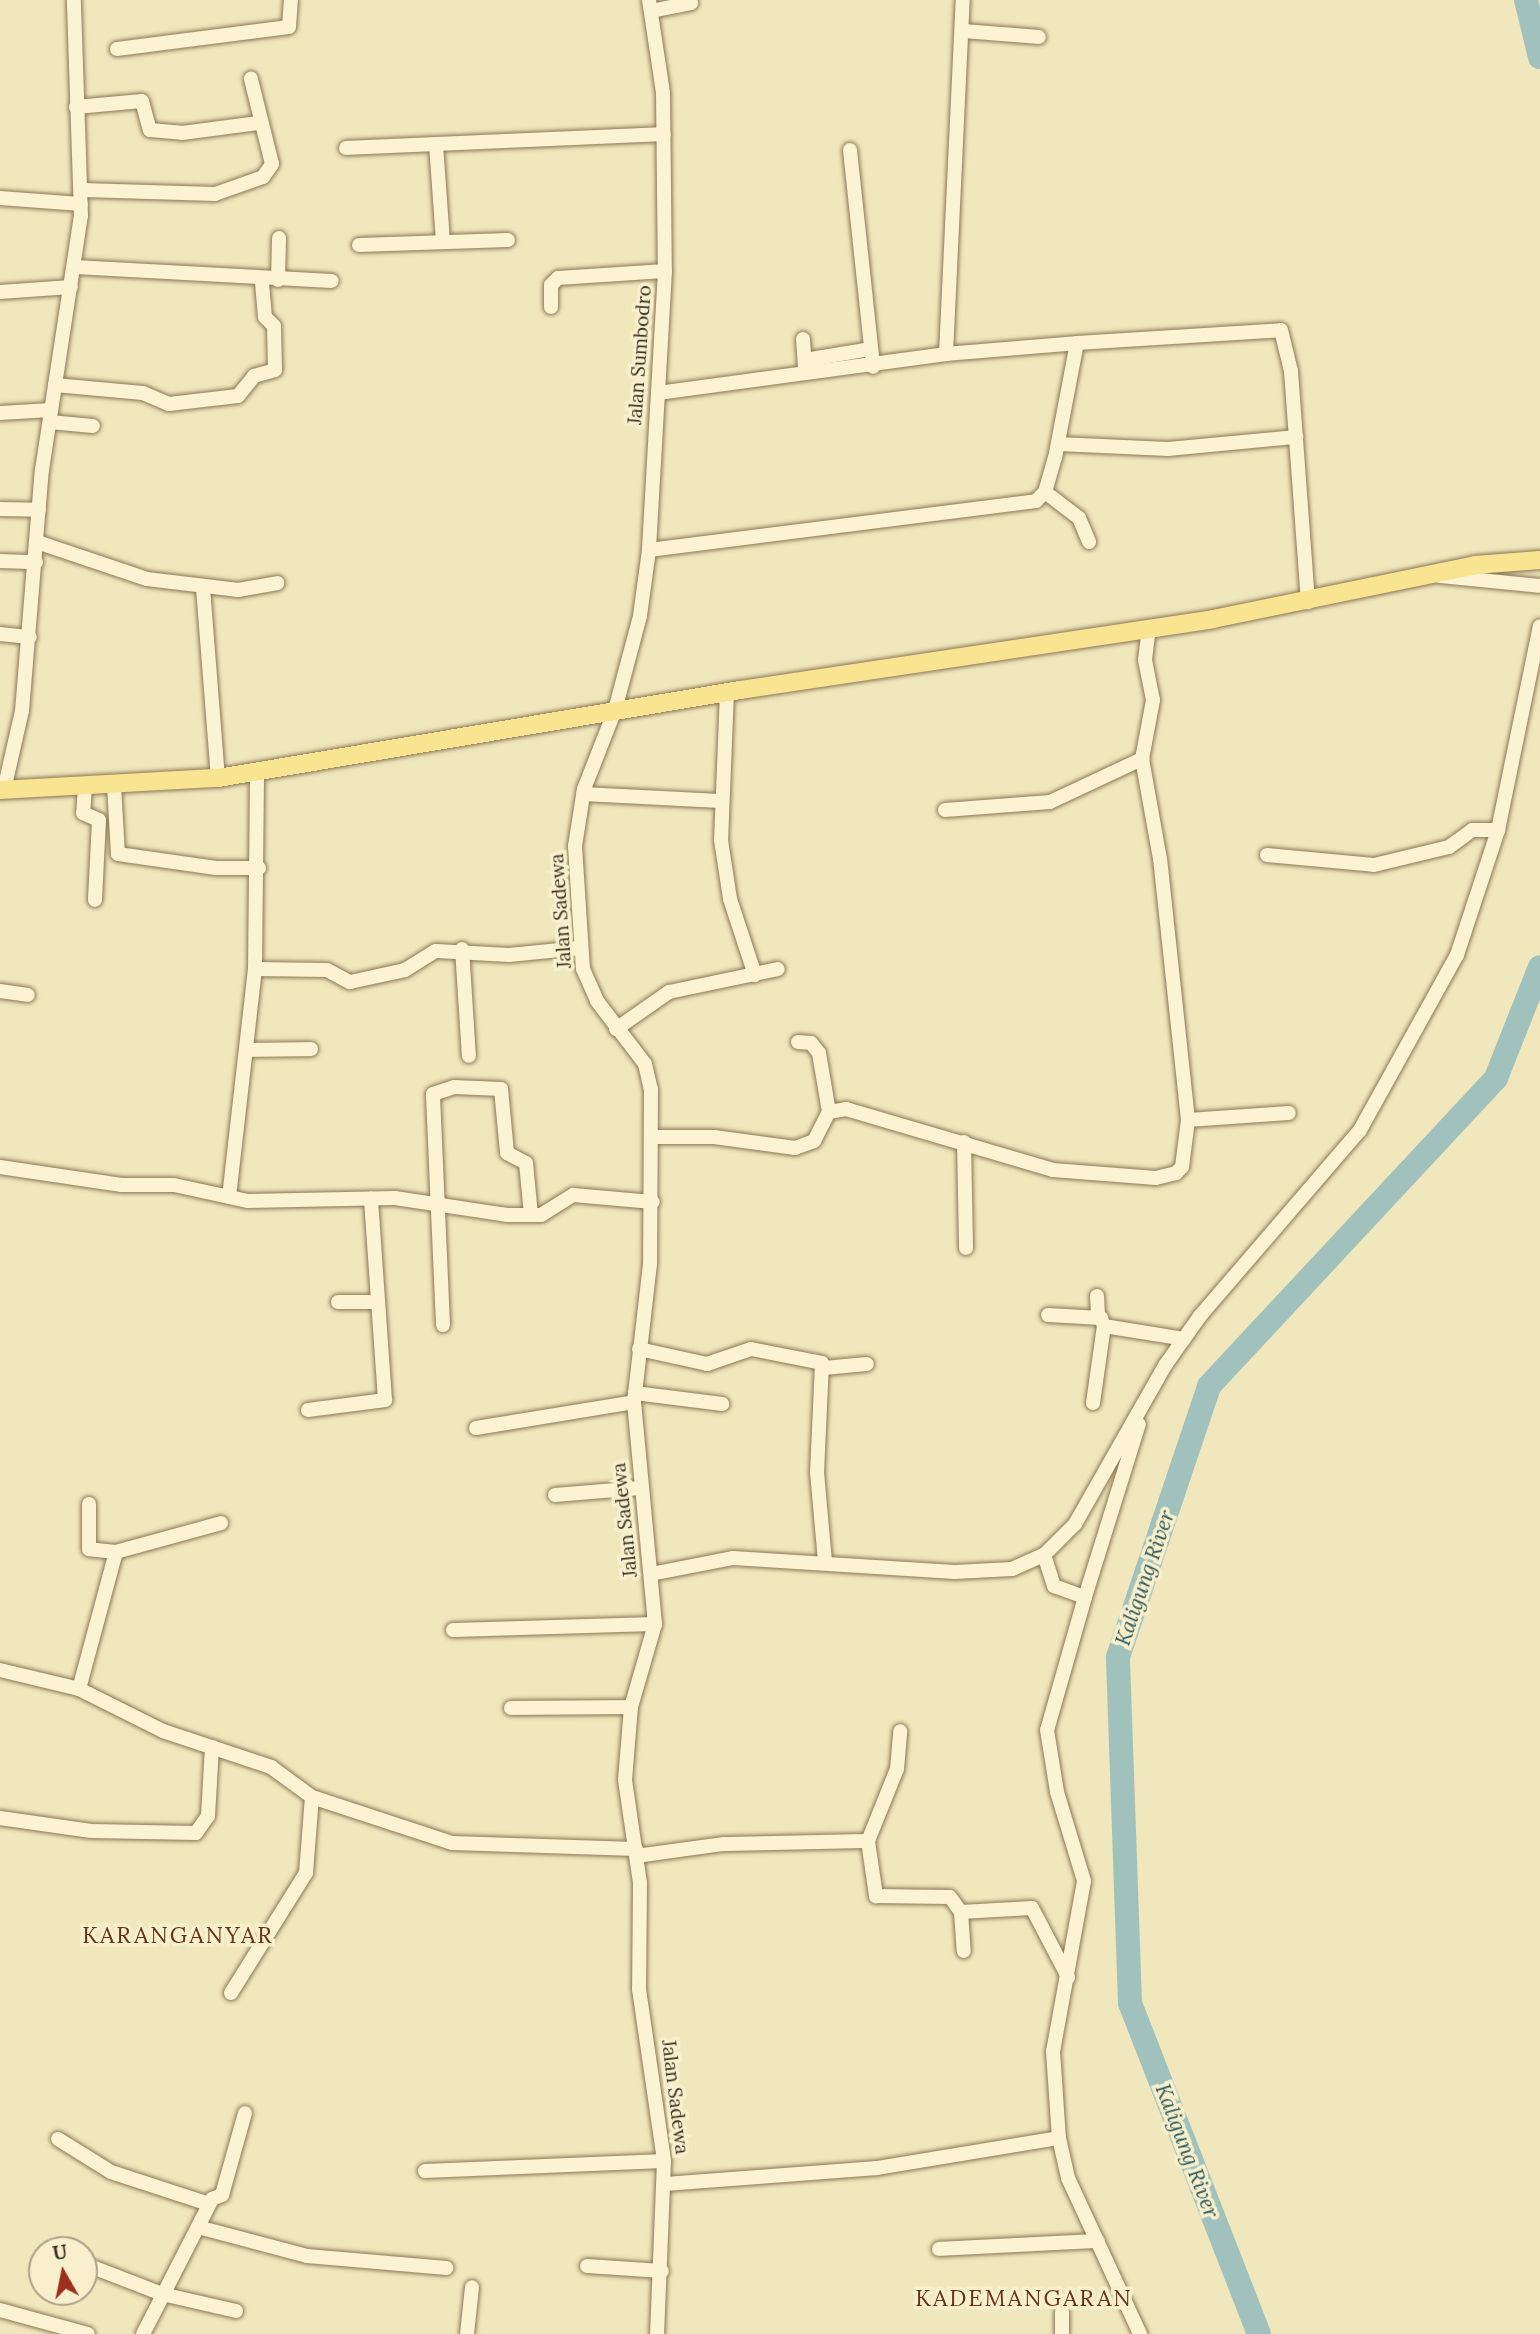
<!DOCTYPE html>
<html>
<head>
<meta charset="utf-8">
<style>
	body { margin:0 }
	#map { position:relative; width:1540px; height:2334px; overflow:hidden; background:#f1e7bd; font-family:Lora,serif }
	div>[style] { position:absolute }
	[style*='--x'] { left:calc(var(--x)*1px); top:calc(var(--y)*1px); width:calc(var(--w)*1px); rotate:calc(var(--a)*1deg) }
	.river>* { height:24px; margin:-12px; padding:0 12px; transform-origin:12px; border-radius:12px; background:#a1c2bc }
	.roads { filter:drop-shadow(0 0 2px #8a7755) drop-shadow(0 0 2px #8a7755) }
	.minor>* { height:14px; margin:-7px; padding:0 7px; transform-origin:7px; border-radius:7px; background:#fbf3d1 }
	.major>* { height:18px; margin:-9px; padding:0 9px; transform-origin:9px; border-radius:9px; background:#f8e491 }
	span { translate:-50% -50%; white-space:nowrap; text-align:center; line-height:1.15; -webkit-text-stroke:7px #f8f0cd; paint-order:stroke }
	.street-label { font-size:19px; color:#382c1b }
	.water-label { font-size:21px; color:#295659; font-style:italic }
	.quarter-label { font-size:23px; color:#683217; letter-spacing:2px }
	.north { position:absolute; left:28px; top:2236px; width:70px; height:70px; box-sizing:border-box; background:#f8f0cd; border:2px solid #aba286; border-radius:50%; rotate:351deg; font-size:19px; font-weight:700; line-height:28px; text-align:center; color:#382c1b }
	.north::after { content:''; display:block; margin:auto; width:24px; height:32px; background:#9d2f21; clip-path:polygon(50% 0,100% 100%,50% 72%,0 100%) }
</style>
</head>
<body>
<div id="map">
	<div class="river">
		<div style="--x:1526;--y:0;--w:59;--a:76.2"></div>
		<div style="--x:1259;--y:2334;--w:355;--a:-111.3"></div>
		<div style="--x:1130;--y:2003;--w:346;--a:-92"></div>
		<div style="--x:1118;--y:1657;--w:286;--a:-71.4"></div>
		<div style="--x:1209;--y:1386;--w:421;--a:-47"></div>
		<div style="--x:1496;--y:1078;--w:119;--a:-68.4"></div>
	</div>
	<div class="roads">
		<div class="minor">
			<div style="--x:649;--y:0;--w:94;--a:81.4"></div>
			<div style="--x:663;--y:93;--w:178;--a:89.4"></div>
			<div style="--x:665;--y:271;--w:279;--a:93.3"></div>
			<div style="--x:649;--y:550;--w:67;--a:97.8"></div>
			<div style="--x:640;--y:616;--w:97;--a:104.9"></div>
			<div style="--x:615;--y:710;--w:85;--a:111.4"></div>
			<div style="--x:584;--y:789;--w:58;--a:99"></div>
			<div style="--x:575;--y:846;--w:123;--a:86.3"></div>
			<div style="--x:583;--y:969;--w:35;--a:66"></div>
			<div style="--x:597;--y:1001;--w:79;--a:52.7"></div>
			<div style="--x:645;--y:1064;--w:26;--a:77"></div>
			<div style="--x:651;--y:1089;--w:175;--a:90.3"></div>
			<div style="--x:650;--y:1264;--w:139;--a:96.6"></div>
			<div style="--x:634;--y:1402;--w:223;--a:84.6"></div>
			<div style="--x:655;--y:1624;--w:86;--a:106.1"></div>
			<div style="--x:631;--y:1707;--w:73;--a:94.7"></div>
			<div style="--x:625;--y:1780;--w:104;--a:81.7"></div>
			<div style="--x:640;--y:1883;--w:106;--a:90.5"></div>
			<div style="--x:639;--y:1989;--w:174;--a:81.7"></div>
			<div style="--x:664;--y:2161;--w:173;--a:92.3"></div>
			<div style="--x:651;--y:11;--w:41;--a:-11.3"></div>
			<div style="--x:964;--y:31;--w:75;--a:4.6"></div>
			<div style="--x:117;--y:49;--w:173;--a:-7.3"></div>
			<div style="--x:289;--y:27;--w:27;--a:-86"></div>
			<div style="--x:76;--y:107;--w:66;--a:-5.2"></div>
			<div style="--x:142;--y:101;--w:30;--a:75"></div>
			<div style="--x:150;--y:130;--w:32;--a:5"></div>
			<div style="--x:182;--y:133;--w:77;--a:-7.5"></div>
			<div style="--x:436;--y:144;--w:97;--a:85.9"></div>
			<div style="--x:346;--y:148;--w:318;--a:-2.5"></div>
			<div style="--x:850;--y:150;--w:218;--a:83.9"></div>
			<div style="--x:83;--y:190;--w:132;--a:1.7"></div>
			<div style="--x:215;--y:194;--w:51;--a:-19.5"></div>
			<div style="--x:263;--y:177;--w:16;--a:-55"></div>
			<div style="--x:272;--y:164;--w:88;--a:-103.9"></div>
			<div style="--x:0;--y:198;--w:81;--a:4.2"></div>
			<div style="--x:359;--y:245;--w:149;--a:-1.9"></div>
			<div style="--x:75;--y:267;--w:257;--a:3.1"></div>
			<div style="--x:278;--y:280;--w:42;--a:-88.6"></div>
			<div style="--x:0;--y:292;--w:71;--a:-4"></div>
			<div style="--x:551;--y:307;--w:22;--a:-90"></div>
			<div style="--x:551;--y:285;--w:10;--a:-45"></div>
			<div style="--x:558;--y:278;--w:107;--a:-3.7"></div>
			<div style="--x:803;--y:339;--w:29;--a:86"></div>
			<div style="--x:1077;--y:343;--w:204;--a:-3.6"></div>
			<div style="--x:1281;--y:330;--w:42;--a:76.3"></div>
			<div style="--x:1291;--y:371;--w:232;--a:85.8"></div>
			<div style="--x:805;--y:360;--w:67;--a:-9.5"></div>
			<div style="--x:55;--y:385;--w:88;--a:5.2"></div>
			<div style="--x:143;--y:393;--w:28;--a:23"></div>
			<div style="--x:169;--y:404;--w:69;--a:-6.6"></div>
			<div style="--x:238;--y:396;--w:26;--a:-51"></div>
			<div style="--x:254;--y:376;--w:22;--a:-16"></div>
			<div style="--x:275;--y:370;--w:44;--a:-91.3"></div>
			<div style="--x:274;--y:326;--w:13;--a:-135"></div>
			<div style="--x:265;--y:317;--w:37;--a:-95"></div>
			<div style="--x:658;--y:393;--w:291;--a:-7.7"></div>
			<div style="--x:946;--y:354;--w:354;--a:-87.3"></div>
			<div style="--x:0;--y:413;--w:51;--a:-3.4"></div>
			<div style="--x:50;--y:422;--w:43;--a:5.3"></div>
			<div style="--x:1058;--y:444;--w:110;--a:2.6"></div>
			<div style="--x:1168;--y:449;--w:129;--a:-5.4"></div>
			<div style="--x:1045;--y:492;--w:43;--a:37.4"></div>
			<div style="--x:1079;--y:518;--w:26;--a:67"></div>
			<div style="--x:0;--y:509;--w:39;--a:1"></div>
			<div style="--x:37;--y:542;--w:116;--a:18.6"></div>
			<div style="--x:147;--y:579;--w:92;--a:6.9"></div>
			<div style="--x:238;--y:590;--w:40;--a:-10"></div>
			<div style="--x:649;--y:550;--w:390;--a:-7.2"></div>
			<div style="--x:1036;--y:501;--w:13;--a:-45"></div>
			<div style="--x:1045;--y:492;--w:35;--a:-74"></div>
			<div style="--x:1055;--y:458;--w:117;--a:-79.2"></div>
			<div style="--x:1077;--y:343;--w:131;--a:175.2"></div>
			<div style="--x:0;--y:561;--w:36;--a:2"></div>
			<div style="--x:1440;--y:576;--w:100;--a:5.7"></div>
			<div style="--x:203;--y:588;--w:191;--a:85.5"></div>
			<div style="--x:0;--y:634;--w:30;--a:6"></div>
			<div style="--x:727;--y:692;--w:148;--a:92.3"></div>
			<div style="--x:721;--y:840;--w:60;--a:81.3"></div>
			<div style="--x:730;--y:899;--w:80;--a:71.8"></div>
			<div style="--x:114;--y:785;--w:69;--a:86.7"></div>
			<div style="--x:118;--y:854;--w:99;--a:8.1"></div>
			<div style="--x:216;--y:868;--w:43;--a:0"></div>
			<div style="--x:85;--y:787;--w:26;--a:94"></div>
			<div style="--x:83;--y:813;--w:17;--a:24"></div>
			<div style="--x:99;--y:820;--w:80;--a:92.9"></div>
			<div style="--x:4;--y:790;--w:81;--a:-77.2"></div>
			<div style="--x:22;--y:711;--w:242;--a:-85.3"></div>
			<div style="--x:42;--y:470;--w:257;--a:-81.3"></div>
			<div style="--x:81;--y:216;--w:216;--a:-91.9"></div>
			<div style="--x:583;--y:794;--w:137;--a:2.9"></div>
			<div style="--x:945;--y:810;--w:105;--a:-4.4"></div>
			<div style="--x:1050;--y:802;--w:102;--a:-25.1"></div>
			<div style="--x:1267;--y:855;--w:107;--a:5.3"></div>
			<div style="--x:1374;--y:865;--w:77;--a:-13.5"></div>
			<div style="--x:1449;--y:847;--w:29;--a:-36"></div>
			<div style="--x:1472;--y:830;--w:26;--a:0"></div>
			<div style="--x:462;--y:949;--w:107;--a:86.3"></div>
			<div style="--x:255;--y:969;--w:72;--a:0.8"></div>
			<div style="--x:327;--y:970;--w:26;--a:28"></div>
			<div style="--x:350;--y:982;--w:56;--a:-12.3"></div>
			<div style="--x:405;--y:970;--w:36;--a:-32"></div>
			<div style="--x:436;--y:951;--w:73;--a:3.1"></div>
			<div style="--x:509;--y:955;--w:71;--a:-5.6"></div>
			<div style="--x:0;--y:991;--w:28;--a:8"></div>
			<div style="--x:616;--y:1029;--w:65;--a:-34.9"></div>
			<div style="--x:669;--y:992;--w:111;--a:-11.9"></div>
			<div style="--x:798;--y:1042;--w:13;--a:4"></div>
			<div style="--x:811;--y:1043;--w:13;--a:51"></div>
			<div style="--x:819;--y:1053;--w:60;--a:80.4"></div>
			<div style="--x:250;--y:1050;--w:61;--a:-0.9"></div>
			<div style="--x:1188;--y:1120;--w:101;--a:-4"></div>
			<div style="--x:653;--y:1137;--w:61;--a:0"></div>
			<div style="--x:714;--y:1137;--w:82;--a:7.7"></div>
			<div style="--x:795;--y:1148;--w:20;--a:-20"></div>
			<div style="--x:814;--y:1141;--w:33;--a:-63"></div>
			<div style="--x:829;--y:1112;--w:17;--a:-10"></div>
			<div style="--x:846;--y:1109;--w:216;--a:16.4"></div>
			<div style="--x:1053;--y:1170;--w:103;--a:4.4"></div>
			<div style="--x:1156;--y:1178;--w:21;--a:-14"></div>
			<div style="--x:1176;--y:1173;--w:8;--a:-45"></div>
			<div style="--x:1182;--y:1167;--w:47;--a:-82.7"></div>
			<div style="--x:1188;--y:1120;--w:262;--a:-96.1"></div>
			<div style="--x:1160;--y:859;--w:102;--a:-100.2"></div>
			<div style="--x:1142;--y:759;--w:60;--a:-79.4"></div>
			<div style="--x:1153;--y:700;--w:41;--a:-101.3"></div>
			<div style="--x:1145;--y:660;--w:31;--a:-83"></div>
			<div style="--x:964;--y:1142;--w:106;--a:88.9"></div>
			<div style="--x:0;--y:1167;--w:123;--a:8.4"></div>
			<div style="--x:122;--y:1185;--w:52;--a:0"></div>
			<div style="--x:174;--y:1185;--w:76;--a:12.2"></div>
			<div style="--x:248;--y:1201;--w:147;--a:-1.2"></div>
			<div style="--x:395;--y:1198;--w:113;--a:8.6"></div>
			<div style="--x:507;--y:1215;--w:34;--a:0"></div>
			<div style="--x:541;--y:1215;--w:38;--a:-32"></div>
			<div style="--x:573;--y:1195;--w:80;--a:5"></div>
			<div style="--x:229;--y:1197;--w:229;--a:-83.5"></div>
			<div style="--x:255;--y:969;--w:198;--a:-89.4"></div>
			<div style="--x:1097;--y:1296;--w:22;--a:87"></div>
			<div style="--x:338;--y:1302;--w:39;--a:0"></div>
			<div style="--x:1048;--y:1315;--w:53;--a:3.2"></div>
			<div style="--x:1101;--y:1318;--w:9;--a:69"></div>
			<div style="--x:443;--y:1325;--w:231;--a:-92.5"></div>
			<div style="--x:433;--y:1094;--w:22;--a:-18"></div>
			<div style="--x:454;--y:1087;--w:47;--a:2.4"></div>
			<div style="--x:501;--y:1089;--w:64;--a:84.6"></div>
			<div style="--x:507;--y:1153;--w:21;--a:28"></div>
			<div style="--x:526;--y:1163;--w:52;--a:84.5"></div>
			<div style="--x:639;--y:1349;--w:70;--a:12.4"></div>
			<div style="--x:707;--y:1364;--w:46;--a:-18.8"></div>
			<div style="--x:751;--y:1349;--w:72;--a:11.2"></div>
			<div style="--x:822;--y:1363;--w:109;--a:92.6"></div>
			<div style="--x:817;--y:1472;--w:90;--a:84.9"></div>
			<div style="--x:824;--y:1368;--w:43;--a:-5.3"></div>
			<div style="--x:635;--y:1393;--w:88;--a:7.2"></div>
			<div style="--x:1093;--y:1403;--w:78;--a:-81.9"></div>
			<div style="--x:1104;--y:1326;--w:81;--a:9.2"></div>
			<div style="--x:308;--y:1410;--w:78;--a:-7.4"></div>
			<div style="--x:385;--y:1400;--w:202;--a:-94"></div>
			<div style="--x:476;--y:1428;--w:160;--a:-9.3"></div>
			<div style="--x:555;--y:1495;--w:85;--a:-4.7"></div>
			<div style="--x:116;--y:1552;--w:109;--a:-15.4"></div>
			<div style="--x:1044;--y:1555;--w:33;--a:72"></div>
			<div style="--x:1054;--y:1586;--w:33;--a:20"></div>
			<div style="--x:1085;--y:1597;--w:138;--a:105.9"></div>
			<div style="--x:1047;--y:1730;--w:63;--a:80.8"></div>
			<div style="--x:1057;--y:1792;--w:93;--a:73.1"></div>
			<div style="--x:1084;--y:1881;--w:173;--a:100.3"></div>
			<div style="--x:1053;--y:2051;--w:87;--a:86.1"></div>
			<div style="--x:1059;--y:2138;--w:41;--a:77.3"></div>
			<div style="--x:1068;--y:2178;--w:172;--a:65.2"></div>
			<div style="--x:651;--y:1574;--w:84;--a:-11"></div>
			<div style="--x:733;--y:1558;--w:222;--a:3.6"></div>
			<div style="--x:955;--y:1572;--w:57;--a:-3"></div>
			<div style="--x:1012;--y:1569;--w:35;--a:-24"></div>
			<div style="--x:1044;--y:1555;--w:44;--a:-45"></div>
			<div style="--x:1075;--y:1524;--w:184;--a:-60.4"></div>
			<div style="--x:1166;--y:1364;--w:59;--a:-54.7"></div>
			<div style="--x:1200;--y:1316;--w:245;--a:-49.3"></div>
			<div style="--x:1360;--y:1130;--w:200;--a:-61"></div>
			<div style="--x:1457;--y:955;--w:132;--a:-71.8"></div>
			<div style="--x:1498;--y:830;--w:208;--a:-78.4"></div>
			<div style="--x:1085;--y:1597;--w:181;--a:-72.7"></div>
			<div style="--x:453;--y:1630;--w:202;--a:-1.7"></div>
			<div style="--x:0;--y:1670;--w:81;--a:13.5"></div>
			<div style="--x:79;--y:1689;--w:94;--a:26.6"></div>
			<div style="--x:163;--y:1731;--w:114;--a:18.4"></div>
			<div style="--x:271;--y:1767;--w:51;--a:36.2"></div>
			<div style="--x:312;--y:1797;--w:147;--a:18.2"></div>
			<div style="--x:452;--y:1843;--w:184;--a:1.9"></div>
			<div style="--x:79;--y:1689;--w:142;--a:-74.9"></div>
			<div style="--x:116;--y:1552;--w:27;--a:-174"></div>
			<div style="--x:89;--y:1549;--w:45;--a:-90"></div>
			<div style="--x:511;--y:1708;--w:120;--a:-0.5"></div>
			<div style="--x:0;--y:1818;--w:92;--a:8.1"></div>
			<div style="--x:91;--y:1831;--w:105;--a:1.1"></div>
			<div style="--x:196;--y:1833;--w:21;--a:-55"></div>
			<div style="--x:208;--y:1816;--w:69;--a:-86.7"></div>
			<div style="--x:868;--y:1841;--w:56;--a:81.7"></div>
			<div style="--x:876;--y:1896;--w:74;--a:0.8"></div>
			<div style="--x:950;--y:1897;--w:19;--a:54"></div>
			<div style="--x:961;--y:1912;--w:39;--a:86"></div>
			<div style="--x:636;--y:1856;--w:89;--a:-7.8"></div>
			<div style="--x:724;--y:1844;--w:144;--a:-1.2"></div>
			<div style="--x:868;--y:1841;--w:78;--a:-68.1"></div>
			<div style="--x:897;--y:1769;--w:38;--a:-85"></div>
			<div style="--x:961;--y:1912;--w:71;--a:-3.2"></div>
			<div style="--x:1032;--y:1908;--w:78;--a:62.4"></div>
			<div style="--x:231;--y:1993;--w:142;--a:-58"></div>
			<div style="--x:306;--y:1873;--w:76;--a:-85.5"></div>
			<div style="--x:58;--y:2139;--w:62;--a:31.9"></div>
			<div style="--x:111;--y:2172;--w:103;--a:18.1"></div>
			<div style="--x:425;--y:2171;--w:239;--a:-2.4"></div>
			<div style="--x:665;--y:2184;--w:213;--a:-4.3"></div>
			<div style="--x:877;--y:2168;--w:184;--a:-9.4"></div>
			<div style="--x:198;--y:2227;--w:113;--a:14.9"></div>
			<div style="--x:307;--y:2256;--w:140;--a:4.9"></div>
			<div style="--x:939;--y:2249;--w:159;--a:-2.9"></div>
			<div style="--x:587;--y:2266;--w:75;--a:3.8"></div>
			<div style="--x:95;--y:2268;--w:72;--a:21.2"></div>
			<div style="--x:162;--y:2294;--w:76;--a:12.9"></div>
			<div style="--x:0;--y:2310;--w:91;--a:15.3"></div>
			<div style="--x:1062;--y:2312;--w:22;--a:90"></div>
			<div style="--x:143;--y:2334;--w:152;--a:-62.9"></div>
			<div style="--x:212;--y:2199;--w:11;--a:-22"></div>
			<div style="--x:222;--y:2195;--w:85;--a:-74.3"></div>
			<div style="--x:467;--y:2334;--w:47;--a:-83.9"></div>
		</div>
		<div class="major">
			<div style="--x:0;--y:790;--w:218;--a:-3.2"></div>
			<div style="--x:218;--y:778;--w:529;--a:-9.57"></div>
			<div style="--x:740;--y:690;--w:478;--a:-8.5"></div>
			<div style="--x:1213;--y:619;--w:268;--a:-11.6"></div>
			<div style="--x:1475;--y:565;--w:65;--a:-4.4"></div>
		</div>
	</div>
	<div class="street-label">
		<span style="left:640px;top:355px;rotate:-86deg">Jalan Sumbodro</span>
		<span style="left:561px;top:911px;rotate:-94deg">Jalan Sadewa</span>
		<span style="left:625px;top:1520px;rotate:-96deg">Jalan Sadewa</span>
		<span style="left:675px;top:2097px;rotate:83deg">Jalan Sadewa</span>
	</div>
	<div class="water-label">
		<span style="left:1145px;top:1578px;rotate:-71deg">Kaligung River</span>
		<span style="left:1187px;top:2151px;rotate:69deg">Kaligung River</span>
	</div>
	<div class="quarter-label">
		<span style="left:178px;top:1935px">KARANGANYAR</span>
		<span style="left:1024px;top:2298px">KADEMANGARAN</span>
	</div>
	<div class="north">U</div>
</div>
</body>
</html>
